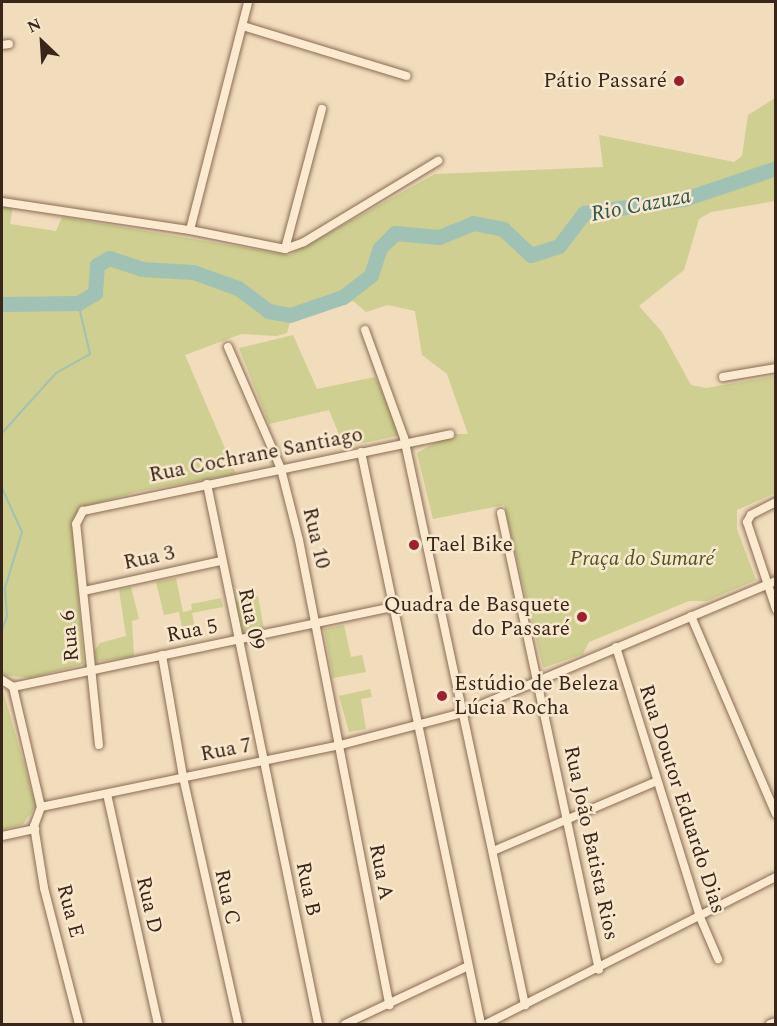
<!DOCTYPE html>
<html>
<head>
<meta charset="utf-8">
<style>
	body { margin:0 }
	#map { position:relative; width:777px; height:1026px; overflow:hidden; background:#f1dcbc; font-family:Spectral,serif }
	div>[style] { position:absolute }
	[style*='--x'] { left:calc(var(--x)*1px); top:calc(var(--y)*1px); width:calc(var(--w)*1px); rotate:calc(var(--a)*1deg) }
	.green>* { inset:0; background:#cecf90 }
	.stream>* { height:2px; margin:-1px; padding:0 1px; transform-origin:1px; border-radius:1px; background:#a0c2b5 }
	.river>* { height:15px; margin:-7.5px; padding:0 7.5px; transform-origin:7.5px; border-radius:7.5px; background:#a0c2b5 }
	.roads { filter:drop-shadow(0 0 2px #8a6c54) drop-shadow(0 0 2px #8a6c54) }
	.minor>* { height:8px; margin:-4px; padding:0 4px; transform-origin:4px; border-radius:4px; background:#fbead0 }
	.dots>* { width:16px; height:16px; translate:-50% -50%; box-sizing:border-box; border:3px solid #f8e7cc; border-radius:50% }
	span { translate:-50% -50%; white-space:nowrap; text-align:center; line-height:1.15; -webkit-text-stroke:5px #f8e7cc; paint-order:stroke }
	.poi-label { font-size:21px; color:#38261a }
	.right { translate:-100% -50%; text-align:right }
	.left { translate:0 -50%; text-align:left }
	.street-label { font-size:21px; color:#38261a }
	.park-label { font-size:21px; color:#4d561f; font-style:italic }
	.water-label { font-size:22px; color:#285951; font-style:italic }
	.frame { position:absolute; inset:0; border:3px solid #38261a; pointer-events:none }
	.north { position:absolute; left:12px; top:12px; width:60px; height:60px; -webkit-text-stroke:4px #f8e7cc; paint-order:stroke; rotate:335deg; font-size:16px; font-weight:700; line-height:24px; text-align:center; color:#38261a }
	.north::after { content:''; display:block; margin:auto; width:21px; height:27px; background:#38261a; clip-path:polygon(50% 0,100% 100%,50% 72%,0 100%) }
</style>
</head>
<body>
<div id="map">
	<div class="green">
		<div style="clip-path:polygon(775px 98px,775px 201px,711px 212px,699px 219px,684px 270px,639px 306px,662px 332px,691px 385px,706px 388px,775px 376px,775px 493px,737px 510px,737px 529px,756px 580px,707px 601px,689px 601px,589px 642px,583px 654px,543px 668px,504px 505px,433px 519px,417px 453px,450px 434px,468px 434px,447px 374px,422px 355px,415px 311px,388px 305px,366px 312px,353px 301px,290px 321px,287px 333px,277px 336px,241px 334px,185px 355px,236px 474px,136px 492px,81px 508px,72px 524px,84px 664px,30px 678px,2px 675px,2px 206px,13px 206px,10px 224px,56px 231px,62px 217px,289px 255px,435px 174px,603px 167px,599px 135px,734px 162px,742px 156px,748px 115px)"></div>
		<div style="clip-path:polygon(293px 335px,317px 389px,375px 377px,402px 435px,344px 447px,329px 410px,269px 424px,239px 348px)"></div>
		<div style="clip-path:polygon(176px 578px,183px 612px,192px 610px,191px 604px,221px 598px,223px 607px,192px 613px,197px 639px,185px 642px,179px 612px,164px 615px,156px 582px)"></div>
		<div style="clip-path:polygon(131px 587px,139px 619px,132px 621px,134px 656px,94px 662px,92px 654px,100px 643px,126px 636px,119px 590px)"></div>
		<div style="clip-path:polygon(258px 596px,264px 629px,243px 633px,234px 602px)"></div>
		<div style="clip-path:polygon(344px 625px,351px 657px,362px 655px,366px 672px,333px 678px,324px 629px)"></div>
		<div style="clip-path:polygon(2px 687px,36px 806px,23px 824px,2px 830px)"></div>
		<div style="clip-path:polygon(370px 689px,372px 697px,361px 699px,366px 729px,349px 732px,339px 696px)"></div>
	</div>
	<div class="stream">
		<div style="--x:2;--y:433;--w:81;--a:-48"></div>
		<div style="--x:56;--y:373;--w:39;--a:-29"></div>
		<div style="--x:90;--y:354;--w:52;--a:-103.2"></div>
		<div style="--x:2;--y:488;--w:48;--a:65.6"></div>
		<div style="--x:22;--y:532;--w:59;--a:106.9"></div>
		<div style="--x:5;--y:588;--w:28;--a:86"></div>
		<div style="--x:7;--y:616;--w:15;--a:110"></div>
	</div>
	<div class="river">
		<div style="--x:2;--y:304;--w:76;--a:-0.8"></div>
		<div style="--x:78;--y:303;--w:20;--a:-30"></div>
		<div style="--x:95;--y:293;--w:28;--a:-86"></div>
		<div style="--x:97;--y:265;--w:14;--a:-30"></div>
		<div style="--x:109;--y:258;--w:35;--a:18"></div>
		<div style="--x:142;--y:269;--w:51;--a:3.4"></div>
		<div style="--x:193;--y:272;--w:48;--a:19.6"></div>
		<div style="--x:238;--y:288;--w:38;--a:37"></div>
		<div style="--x:268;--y:311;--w:22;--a:10"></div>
		<div style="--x:290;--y:315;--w:56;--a:-18.8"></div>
		<div style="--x:343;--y:297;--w:36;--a:-38"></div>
		<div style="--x:371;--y:275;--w:28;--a:-72"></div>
		<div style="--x:380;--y:248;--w:21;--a:-45"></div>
		<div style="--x:395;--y:233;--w:44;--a:5.2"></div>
		<div style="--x:439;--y:237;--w:37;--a:-22"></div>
		<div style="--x:473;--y:223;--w:31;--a:11"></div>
		<div style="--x:503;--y:229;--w:38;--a:43"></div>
		<div style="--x:531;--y:255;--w:29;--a:-18"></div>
		<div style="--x:559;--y:246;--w:41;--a:-52.9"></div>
		<div style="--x:584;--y:213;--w:101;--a:-8"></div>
		<div style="--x:684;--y:199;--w:97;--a:-18.6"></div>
	</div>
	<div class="roads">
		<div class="minor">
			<div style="--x:243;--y:26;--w:171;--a:17"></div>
			<div style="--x:2;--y:45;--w:7;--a:-8"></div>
			<div style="--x:2;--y:202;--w:190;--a:8.5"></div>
			<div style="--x:190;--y:230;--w:97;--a:11.3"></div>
			<div style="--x:285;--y:249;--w:20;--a:-20"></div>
			<div style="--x:304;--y:242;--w:157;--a:-31.2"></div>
			<div style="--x:190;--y:230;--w:235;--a:-75.7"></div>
			<div style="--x:285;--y:249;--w:145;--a:-75.2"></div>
			<div style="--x:365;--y:330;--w:115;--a:70.1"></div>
			<div style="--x:404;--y:438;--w:580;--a:77.95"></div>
			<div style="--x:228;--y:347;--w:133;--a:66.5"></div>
			<div style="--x:281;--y:469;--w:73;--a:75.8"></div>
			<div style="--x:299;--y:540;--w:474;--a:79"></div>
			<div style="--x:723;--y:377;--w:54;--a:-9.6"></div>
			<div style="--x:361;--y:452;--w:584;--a:78.15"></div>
			<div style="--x:207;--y:484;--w:551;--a:78.38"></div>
			<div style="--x:776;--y:502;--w:28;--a:153"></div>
			<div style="--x:751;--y:515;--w:8;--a:120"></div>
			<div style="--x:747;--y:522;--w:92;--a:71.6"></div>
			<div style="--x:501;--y:513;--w:467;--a:77.9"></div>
			<div style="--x:84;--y:591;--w:140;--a:-12.4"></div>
			<div style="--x:691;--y:616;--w:215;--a:66.8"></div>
			<div style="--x:616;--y:647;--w:283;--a:72.7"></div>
			<div style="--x:700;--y:917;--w:46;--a:66.8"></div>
			<div style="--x:162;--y:655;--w:124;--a:80.2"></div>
			<div style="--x:183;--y:777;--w:253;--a:77.4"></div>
			<div style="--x:2;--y:680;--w:13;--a:32"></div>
			<div style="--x:13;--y:687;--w:386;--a:-11.9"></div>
			<div style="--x:13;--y:687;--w:123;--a:76.9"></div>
			<div style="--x:99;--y:745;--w:222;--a:-95.9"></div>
			<div style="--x:76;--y:524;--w:15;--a:-62"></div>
			<div style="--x:83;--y:511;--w:375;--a:-11.8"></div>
			<div style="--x:107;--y:794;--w:236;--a:77.5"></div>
			<div style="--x:41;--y:807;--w:305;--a:-11.7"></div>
			<div style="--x:340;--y:745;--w:126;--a:-14.7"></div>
			<div style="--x:462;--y:713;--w:341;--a:-22.8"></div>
			<div style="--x:41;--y:807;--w:20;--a:110"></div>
			<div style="--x:34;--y:826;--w:63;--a:80.8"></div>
			<div style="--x:44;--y:888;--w:140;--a:75.6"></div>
			<div style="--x:2;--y:836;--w:34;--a:-12"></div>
			<div style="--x:493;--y:851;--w:178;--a:-23.1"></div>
			<div style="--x:345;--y:1024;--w:136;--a:-25.2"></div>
			<div style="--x:486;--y:1024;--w:325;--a:-26.9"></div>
			<div style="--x:770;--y:1024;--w:6;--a:-18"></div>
		</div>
	</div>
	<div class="dots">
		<div style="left:679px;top:81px;background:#9d202d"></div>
		<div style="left:414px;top:545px;background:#9d202d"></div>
		<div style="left:582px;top:617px;background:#9d202d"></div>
		<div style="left:442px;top:696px;background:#9d202d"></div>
	</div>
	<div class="poi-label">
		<span class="right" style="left:667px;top:81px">Pátio Passaré</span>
		<span class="left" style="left:426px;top:545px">Tael Bike</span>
		<span class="right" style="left:570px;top:617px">Quadra de Basquete<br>do Passaré</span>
		<span class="left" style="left:454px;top:696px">Estúdio de Beleza<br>Lúcia Rocha</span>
	</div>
	<div class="street-label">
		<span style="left:256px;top:455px;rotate:-11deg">Rua Cochrane Santiago</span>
		<span style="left:316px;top:538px;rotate:77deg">Rua 10</span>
		<span style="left:149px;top:558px;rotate:-12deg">Rua 3</span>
		<span style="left:251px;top:619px;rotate:78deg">Rua 09</span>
		<span style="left:192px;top:631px;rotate:-11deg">Rua 5</span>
		<span style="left:70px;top:636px;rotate:-95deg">Rua 6</span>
		<span style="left:226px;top:750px;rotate:-11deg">Rua 7</span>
		<span style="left:682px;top:799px;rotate:72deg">Rua Doutor Eduardo Dias</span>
		<span style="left:591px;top:843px;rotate:78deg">Rua João Batista Rios</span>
		<span style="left:381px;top:872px;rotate:79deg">Rua A</span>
		<span style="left:308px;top:889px;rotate:78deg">Rua B</span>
		<span style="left:227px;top:897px;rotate:78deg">Rua C</span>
		<span style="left:149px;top:905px;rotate:77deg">Rua D</span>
		<span style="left:70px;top:911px;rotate:75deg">Rua E</span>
	</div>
	<div class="park-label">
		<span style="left:642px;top:559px">Praça do Sumaré</span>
	</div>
	<div class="water-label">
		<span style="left:641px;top:205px;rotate:-11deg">Rio Cazuza</span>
	</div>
	<div class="frame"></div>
	<div class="north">N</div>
</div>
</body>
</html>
